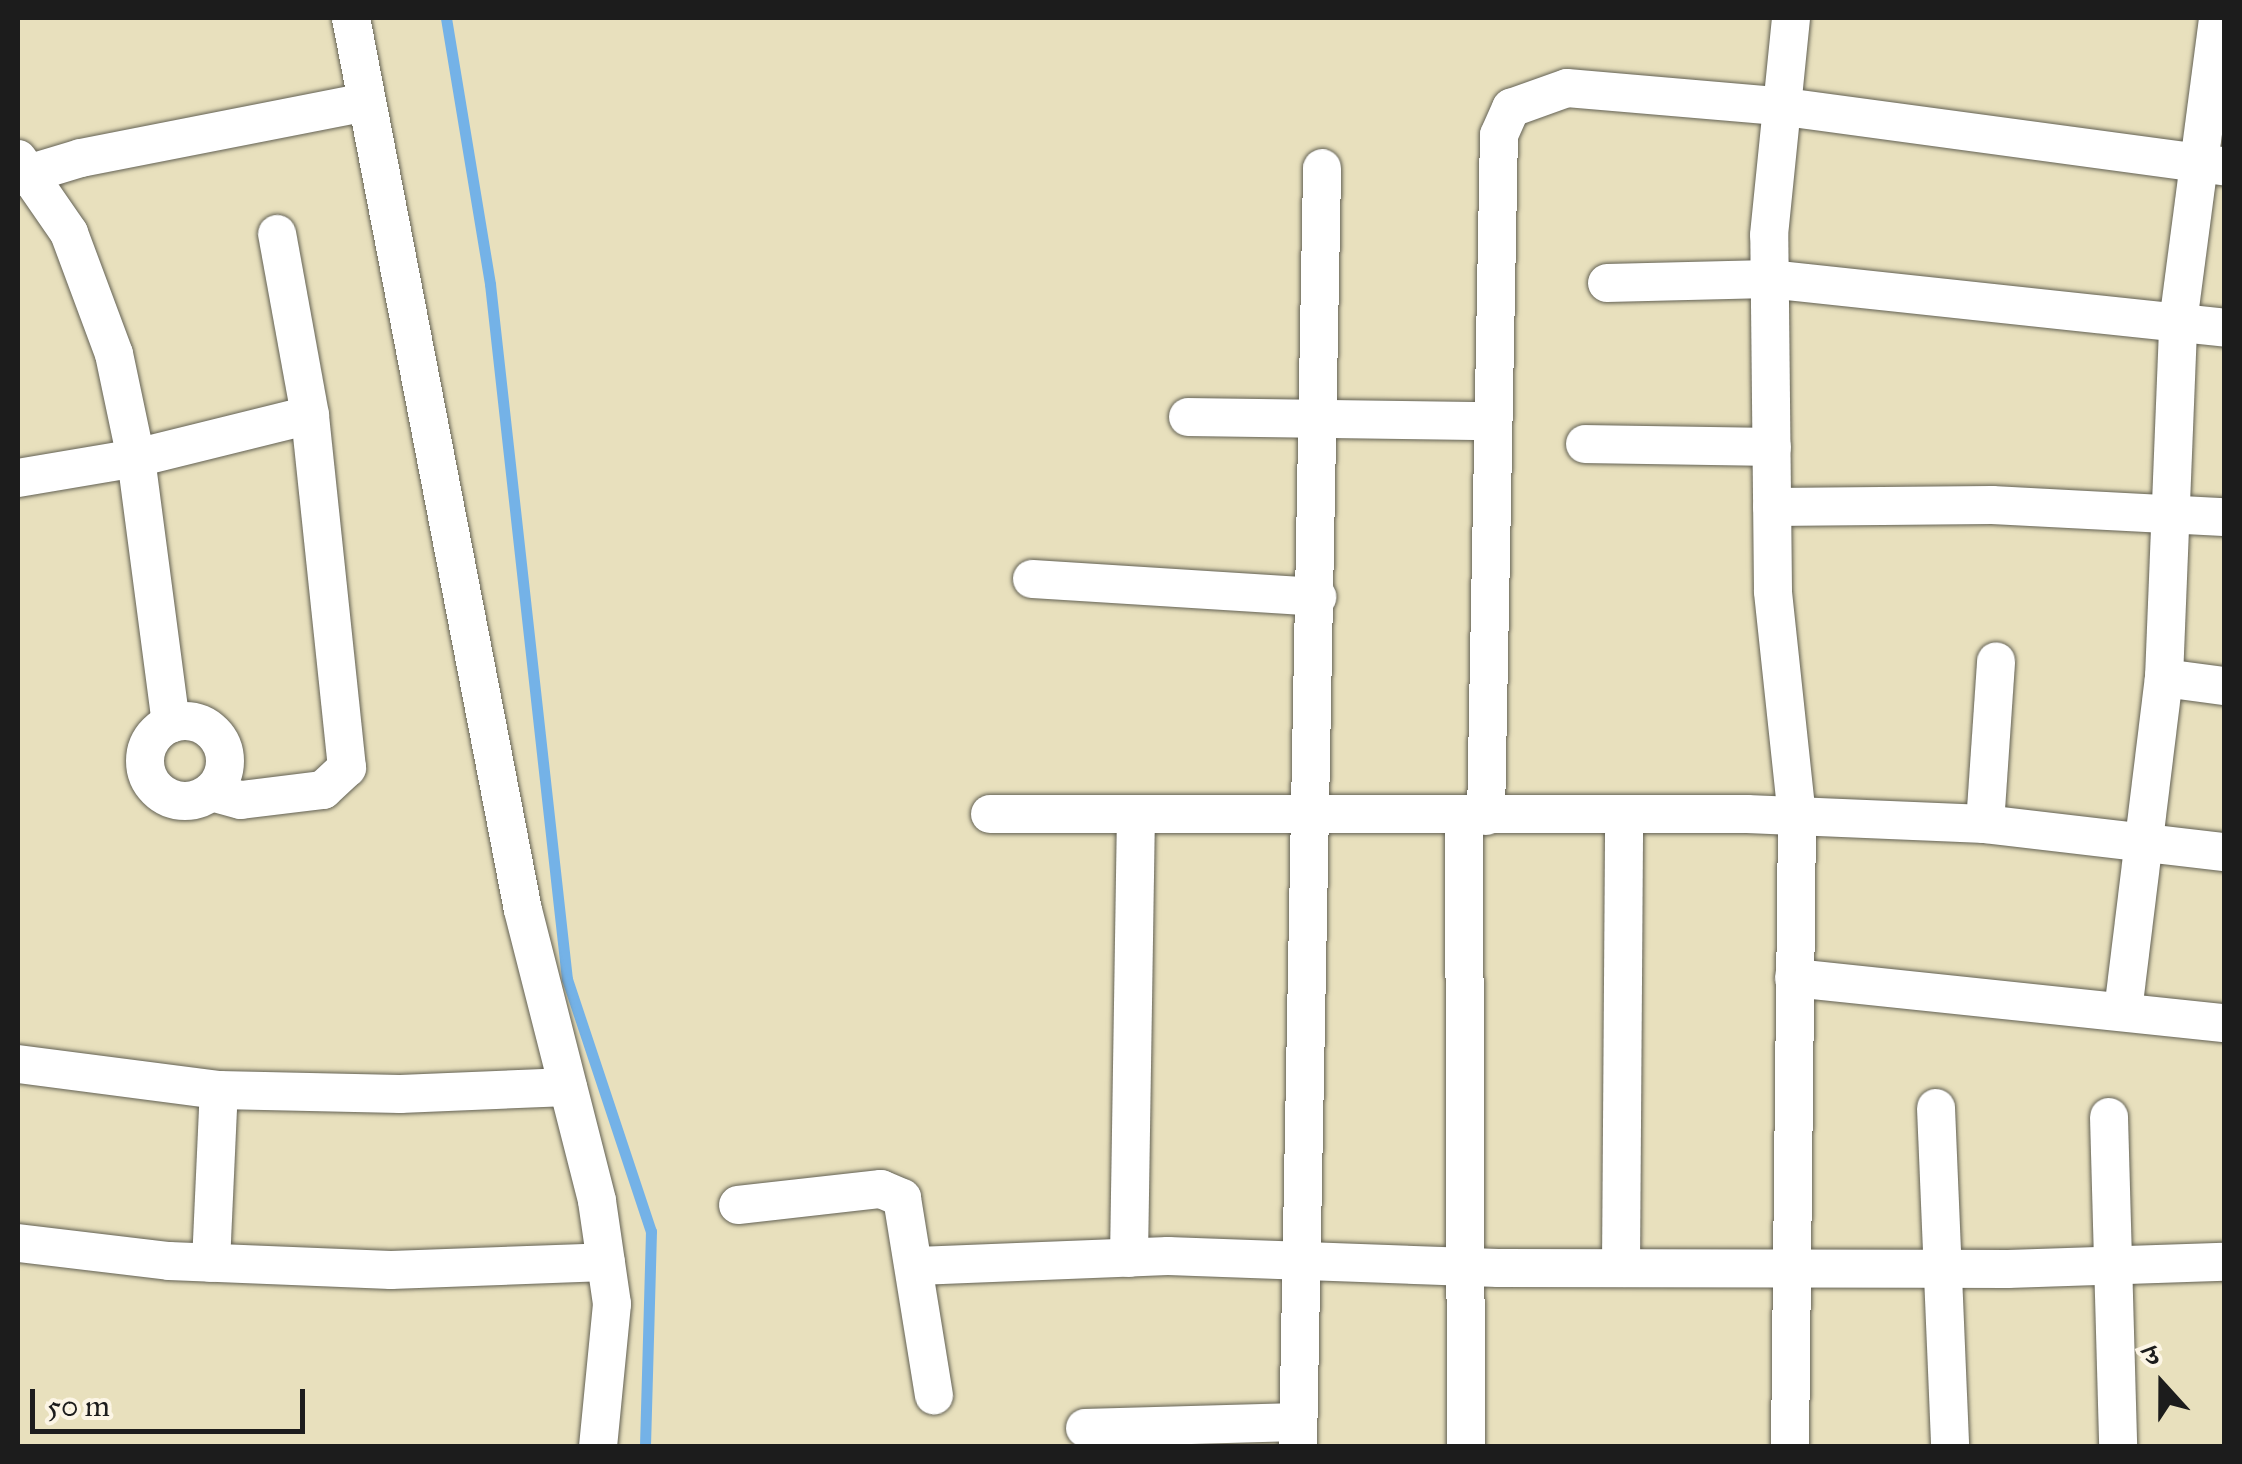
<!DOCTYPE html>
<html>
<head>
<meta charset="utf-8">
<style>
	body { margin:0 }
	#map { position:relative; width:2242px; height:1464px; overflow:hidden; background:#e8e0bd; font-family:"IM FELL Great Primer","Noto Serif Devanagari",serif }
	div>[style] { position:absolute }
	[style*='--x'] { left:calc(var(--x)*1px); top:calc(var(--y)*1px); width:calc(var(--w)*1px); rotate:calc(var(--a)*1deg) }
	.stream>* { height:11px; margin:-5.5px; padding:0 5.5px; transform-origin:5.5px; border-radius:5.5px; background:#74b2e7 }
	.roads { filter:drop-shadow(0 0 2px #636154) drop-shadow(0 0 2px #636154) }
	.street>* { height:38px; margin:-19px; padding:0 19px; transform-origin:19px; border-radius:19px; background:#fff }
	.street>.ring { margin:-19px; padding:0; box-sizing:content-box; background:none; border:38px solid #fff; border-radius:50% }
	span { translate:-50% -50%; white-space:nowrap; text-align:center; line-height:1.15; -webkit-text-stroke:8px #fcf5e5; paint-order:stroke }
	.frame { position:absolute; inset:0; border:20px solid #1c1c1c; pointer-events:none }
	.north { position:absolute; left:2112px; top:1334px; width:100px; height:100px; -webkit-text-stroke:8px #fcf5e5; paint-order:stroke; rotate:339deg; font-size:28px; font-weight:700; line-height:40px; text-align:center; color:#1c1c1c }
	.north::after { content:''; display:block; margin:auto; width:35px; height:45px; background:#1c1c1c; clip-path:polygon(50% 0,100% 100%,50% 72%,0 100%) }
	.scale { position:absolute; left:30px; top:1389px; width:275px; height:45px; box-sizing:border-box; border:5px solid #1c1c1c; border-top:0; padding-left:12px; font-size:30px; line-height:35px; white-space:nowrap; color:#1c1c1c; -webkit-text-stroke:8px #fcf5e5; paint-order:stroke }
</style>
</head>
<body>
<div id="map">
	<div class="stream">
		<div style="--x:446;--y:18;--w:270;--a:80.6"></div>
		<div style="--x:490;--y:284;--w:699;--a:83.68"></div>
		<div style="--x:567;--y:979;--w:266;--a:71.6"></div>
		<div style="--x:651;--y:1231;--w:215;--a:91.6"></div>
	</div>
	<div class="roads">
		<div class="street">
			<div style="--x:351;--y:18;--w:908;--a:79.09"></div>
			<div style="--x:523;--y:910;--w:300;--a:75.7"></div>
			<div style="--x:597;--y:1201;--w:104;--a:81.7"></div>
			<div style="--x:612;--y:1304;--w:143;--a:95.6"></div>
			<div style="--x:18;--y:159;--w:90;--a:55.4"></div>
			<div style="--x:69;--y:233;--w:129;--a:69.6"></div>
			<div style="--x:114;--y:354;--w:106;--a:78.1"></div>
			<div style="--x:136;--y:458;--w:268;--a:82.5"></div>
			<div style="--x:18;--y:177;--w:66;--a:-16.8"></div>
			<div style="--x:81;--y:158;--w:290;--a:-11.1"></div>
			<div style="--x:1607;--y:283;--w:162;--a:-1.4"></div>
			<div style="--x:1769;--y:279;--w:458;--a:6.1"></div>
			<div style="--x:1188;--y:417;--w:303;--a:0.8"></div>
			<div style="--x:1585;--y:444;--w:187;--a:0.9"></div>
			<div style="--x:18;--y:478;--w:120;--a:-9.6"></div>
			<div style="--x:136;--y:458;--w:179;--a:-13.9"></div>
			<div style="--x:1772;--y:507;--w:220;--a:-0.5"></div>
			<div style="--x:1992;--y:505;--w:232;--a:3"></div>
			<div style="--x:1032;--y:579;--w:286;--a:3.6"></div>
			<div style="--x:2164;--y:678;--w:61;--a:7.6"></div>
			<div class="ring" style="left:145px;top:721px;width:42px;height:42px"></div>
			<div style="--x:211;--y:792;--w:31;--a:15"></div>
			<div style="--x:241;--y:800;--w:83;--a:-7"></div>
			<div style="--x:323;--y:790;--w:33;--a:-43"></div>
			<div style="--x:347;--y:768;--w:355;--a:-96"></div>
			<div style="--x:310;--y:415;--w:184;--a:-100.3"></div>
			<div style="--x:990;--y:814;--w:757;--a:0"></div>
			<div style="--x:1747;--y:814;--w:238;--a:2.4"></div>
			<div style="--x:1985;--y:824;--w:241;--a:6.7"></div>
			<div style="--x:1464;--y:816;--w:630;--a:89.82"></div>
			<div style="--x:1486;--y:816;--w:681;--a:-88.91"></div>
			<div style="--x:1499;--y:135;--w:30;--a:-66"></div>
			<div style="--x:1511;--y:108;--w:59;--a:-19.7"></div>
			<div style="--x:1567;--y:88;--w:212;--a:4.9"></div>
			<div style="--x:1778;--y:106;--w:450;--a:7.7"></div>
			<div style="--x:1985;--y:824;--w:163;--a:-86.1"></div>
			<div style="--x:1794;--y:978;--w:432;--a:6"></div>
			<div style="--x:2123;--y:1011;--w:336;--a:-83"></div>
			<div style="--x:2164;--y:678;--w:355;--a:-87.7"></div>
			<div style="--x:2178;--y:323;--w:308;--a:-82.5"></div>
			<div style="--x:18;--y:1064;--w:203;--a:7.4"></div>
			<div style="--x:219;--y:1090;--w:181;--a:1.3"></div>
			<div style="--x:400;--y:1094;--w:168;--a:-2.4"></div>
			<div style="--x:1936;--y:1108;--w:338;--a:87.6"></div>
			<div style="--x:2109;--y:1117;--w:329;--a:88.4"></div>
			<div style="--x:738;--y:1205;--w:144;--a:-6.4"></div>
			<div style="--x:881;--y:1189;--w:23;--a:23"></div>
			<div style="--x:902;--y:1198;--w:200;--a:80.8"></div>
			<div style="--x:18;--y:1243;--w:152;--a:6.8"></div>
			<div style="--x:169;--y:1261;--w:222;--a:2.3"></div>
			<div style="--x:391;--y:1270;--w:215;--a:-2.1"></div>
			<div style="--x:1129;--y:1258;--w:441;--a:-89.1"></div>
			<div style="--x:211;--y:1263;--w:173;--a:-87.4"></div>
			<div style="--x:917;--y:1266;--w:251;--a:-2.3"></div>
			<div style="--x:1168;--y:1256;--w:330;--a:2.1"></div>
			<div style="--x:1498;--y:1268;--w:510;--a:0.11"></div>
			<div style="--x:2008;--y:1269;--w:216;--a:-1.9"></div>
			<div style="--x:1621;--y:1268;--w:453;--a:-89.6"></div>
			<div style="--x:1085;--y:1428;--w:212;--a:-1.6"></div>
			<div style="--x:1298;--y:1446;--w:1278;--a:-88.92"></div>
			<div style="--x:1790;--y:1446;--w:629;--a:-89.36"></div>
			<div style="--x:1797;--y:817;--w:227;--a:-96.1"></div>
			<div style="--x:1773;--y:591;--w:356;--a:-90.6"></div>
			<div style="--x:1769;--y:235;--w:218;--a:-84.2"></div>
		</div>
	</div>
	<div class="frame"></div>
	<div class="north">उ</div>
	<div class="scale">50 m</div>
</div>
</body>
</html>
